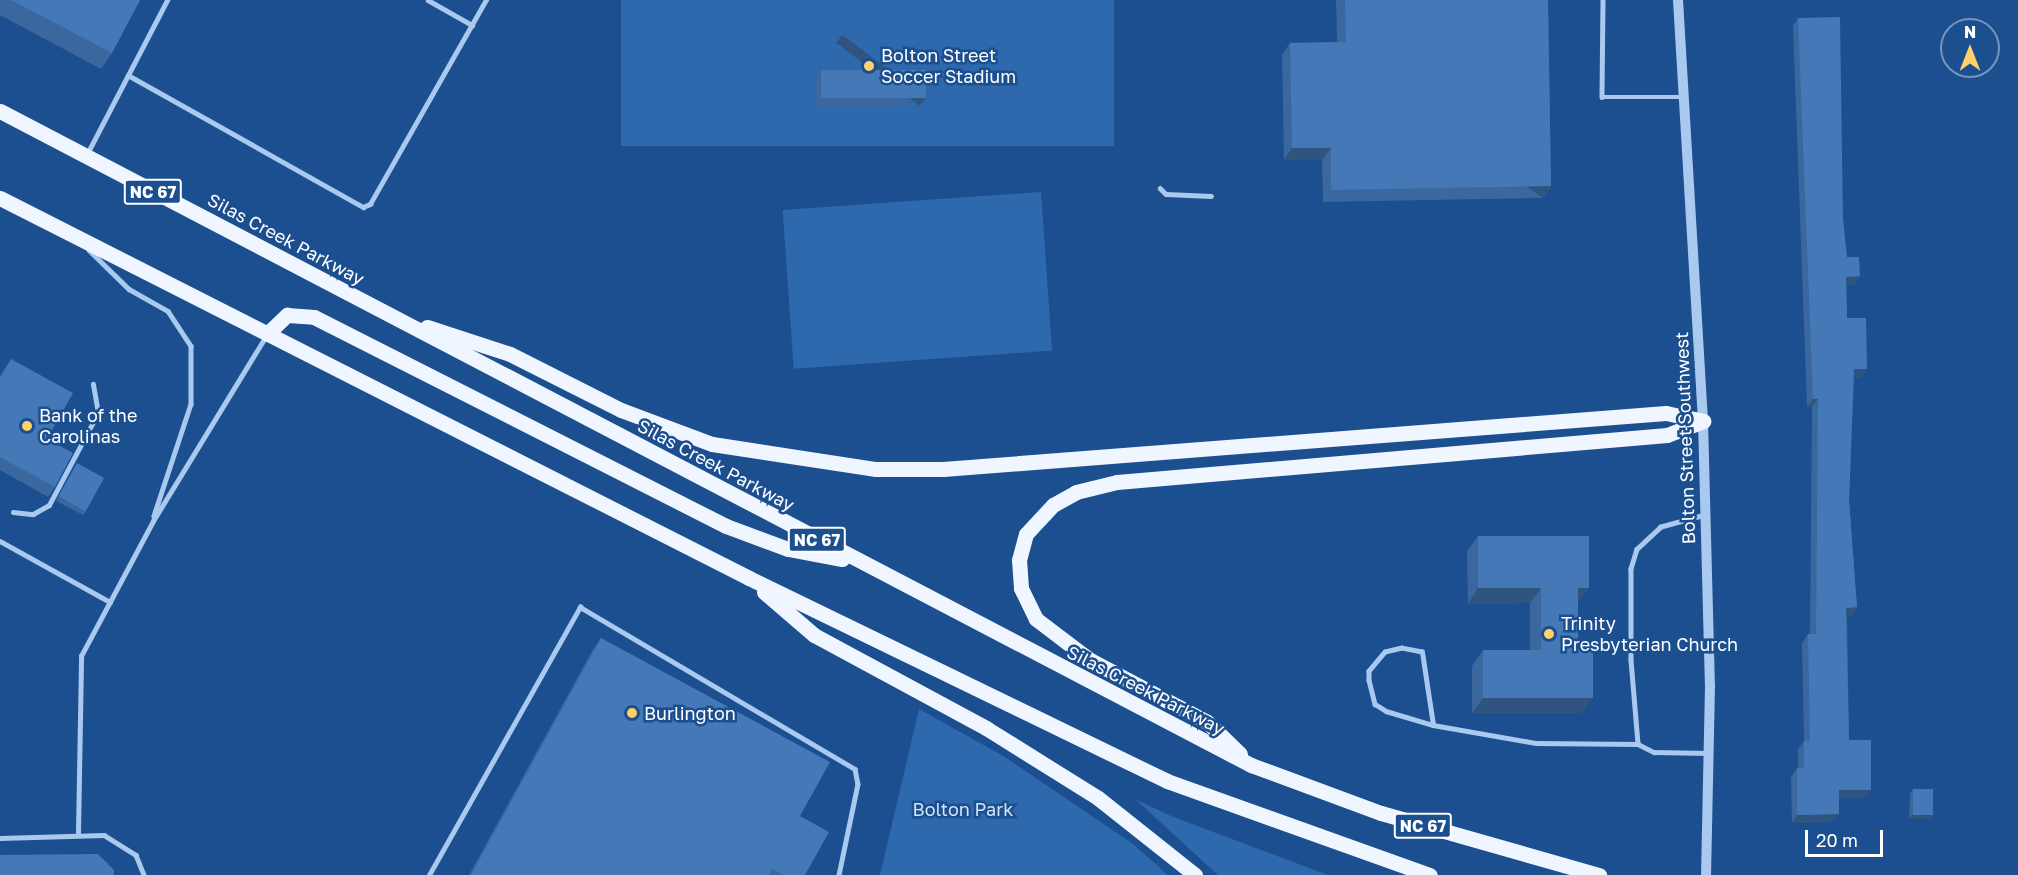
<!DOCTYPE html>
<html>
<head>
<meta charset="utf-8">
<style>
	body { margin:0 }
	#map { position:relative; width:2018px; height:875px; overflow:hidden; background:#1b4f8f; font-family:"Golos Text",sans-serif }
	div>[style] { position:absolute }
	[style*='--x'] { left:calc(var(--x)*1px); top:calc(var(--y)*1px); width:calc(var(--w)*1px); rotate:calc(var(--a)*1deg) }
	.green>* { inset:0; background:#2e69ad; transform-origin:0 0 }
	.service>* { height:4.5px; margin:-2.25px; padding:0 2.25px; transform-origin:2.25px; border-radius:2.25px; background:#a9c9ee }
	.tertiary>* { height:10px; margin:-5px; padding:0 5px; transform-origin:5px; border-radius:5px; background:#a9c9ee }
	.primary>* { height:15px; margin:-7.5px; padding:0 7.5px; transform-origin:7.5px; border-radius:7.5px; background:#f0f6ff }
	.wall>* { inset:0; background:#3a679d }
	.shaded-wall>* { inset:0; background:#305480; transform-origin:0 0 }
	.building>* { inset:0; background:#4478b7; transform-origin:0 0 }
	.dots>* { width:16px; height:16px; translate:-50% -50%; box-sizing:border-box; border:3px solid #1b4f8f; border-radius:50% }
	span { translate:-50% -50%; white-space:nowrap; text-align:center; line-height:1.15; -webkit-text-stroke:5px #1b4f8f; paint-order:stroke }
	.shield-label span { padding:2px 4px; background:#1b4f8f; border:2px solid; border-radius:4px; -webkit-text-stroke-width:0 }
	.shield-label { font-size:16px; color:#fff; font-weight:700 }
	.poi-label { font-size:18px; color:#fff }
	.left { translate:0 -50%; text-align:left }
	.street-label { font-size:18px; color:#fff }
	.park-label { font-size:18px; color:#cfe3fa }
	.north { position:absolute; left:1940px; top:18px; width:60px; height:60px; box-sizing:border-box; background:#1b4f8f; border:2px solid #7695bc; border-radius:50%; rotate:0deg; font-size:16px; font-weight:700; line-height:24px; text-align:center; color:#fff }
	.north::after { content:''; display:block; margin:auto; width:21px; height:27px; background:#ffd166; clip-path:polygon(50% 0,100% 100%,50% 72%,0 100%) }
	.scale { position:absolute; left:1805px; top:830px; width:78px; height:27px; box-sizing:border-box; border:3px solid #fff; border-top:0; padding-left:8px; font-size:18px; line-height:21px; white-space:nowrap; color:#fff; -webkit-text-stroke:4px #1b4f8f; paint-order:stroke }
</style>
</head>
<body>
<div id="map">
	<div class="green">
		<div style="left:621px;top:0;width:493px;height:146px"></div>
		<div style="left:1041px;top:192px;width:159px;height:259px;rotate:86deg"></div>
		<div style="clip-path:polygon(919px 709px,1005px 757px,1133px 844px,1168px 875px,880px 875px)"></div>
		<div style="clip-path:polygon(1135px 799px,1171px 816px,1328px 875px,1218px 875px)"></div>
	</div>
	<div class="service">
		<div style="--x:428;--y:0;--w:51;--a:29.6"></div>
		<div style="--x:1603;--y:0;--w:97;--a:90.6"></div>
		<div style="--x:1602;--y:97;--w:80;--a:0"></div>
		<div style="--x:128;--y:75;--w:270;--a:29.3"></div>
		<div style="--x:363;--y:207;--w:8;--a:-23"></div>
		<div style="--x:370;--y:204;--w:235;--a:-60.4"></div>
		<div style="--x:87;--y:154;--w:174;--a:-62.5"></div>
		<div style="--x:1160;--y:188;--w:8;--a:45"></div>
		<div style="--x:1166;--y:194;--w:45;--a:2.5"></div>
		<div style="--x:89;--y:250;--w:56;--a:44.3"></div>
		<div style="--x:129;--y:289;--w:45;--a:29.4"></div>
		<div style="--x:168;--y:311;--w:42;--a:56.7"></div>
		<div style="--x:191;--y:346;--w:58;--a:90"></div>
		<div style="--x:191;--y:404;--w:118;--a:108.3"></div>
		<div style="--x:13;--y:512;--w:20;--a:6"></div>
		<div style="--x:33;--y:514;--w:18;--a:-29"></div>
		<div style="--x:49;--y:505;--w:104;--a:-62"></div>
		<div style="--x:98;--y:413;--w:29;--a:-100"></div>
		<div style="--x:1705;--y:515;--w:46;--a:164.7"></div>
		<div style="--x:1661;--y:527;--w:33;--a:137"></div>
		<div style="--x:1637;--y:549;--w:21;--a:107"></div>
		<div style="--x:1631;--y:569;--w:91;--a:90"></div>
		<div style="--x:1631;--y:660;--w:84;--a:85.2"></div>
		<div style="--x:1638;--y:744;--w:18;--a:27"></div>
		<div style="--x:1654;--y:752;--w:55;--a:1"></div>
		<div style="--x:0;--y:541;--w:126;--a:29"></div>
		<div style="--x:1433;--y:725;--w:74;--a:-98.6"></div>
		<div style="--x:1422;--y:652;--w:20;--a:-169"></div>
		<div style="--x:1402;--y:648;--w:17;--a:167"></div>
		<div style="--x:1385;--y:652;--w:25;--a:130"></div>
		<div style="--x:1369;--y:671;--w:9;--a:90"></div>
		<div style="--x:1369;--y:680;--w:25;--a:76"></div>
		<div style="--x:1375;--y:704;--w:13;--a:32"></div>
		<div style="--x:1386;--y:711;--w:49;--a:16.6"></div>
		<div style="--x:1433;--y:725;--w:105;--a:9.9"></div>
		<div style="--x:1536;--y:743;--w:102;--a:0.6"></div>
		<div style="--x:78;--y:833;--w:177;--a:-89"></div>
		<div style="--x:81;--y:656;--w:153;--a:-61.9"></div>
		<div style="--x:153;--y:521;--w:217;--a:-58.6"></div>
		<div style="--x:0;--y:838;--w:104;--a:-1.7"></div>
		<div style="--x:104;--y:835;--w:38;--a:32"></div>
		<div style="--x:136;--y:855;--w:22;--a:68"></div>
		<div style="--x:429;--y:875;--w:308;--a:-60.6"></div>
		<div style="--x:580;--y:607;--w:319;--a:30.5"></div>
		<div style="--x:855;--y:769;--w:15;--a:79"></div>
		<div style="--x:858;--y:784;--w:93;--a:101.8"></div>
	</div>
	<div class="tertiary">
		<div style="--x:1678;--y:0;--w:422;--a:86.6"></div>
		<div style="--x:1703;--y:421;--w:265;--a:88.5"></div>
		<div style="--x:1710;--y:686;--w:189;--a:91.2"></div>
	</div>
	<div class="primary">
		<div style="--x:0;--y:111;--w:1412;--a:27.6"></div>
		<div style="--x:1251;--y:765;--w:139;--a:20.3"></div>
		<div style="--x:1381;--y:813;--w:227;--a:15.9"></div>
		<div style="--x:0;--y:198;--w:840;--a:26.9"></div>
		<div style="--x:749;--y:578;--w:465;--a:25.9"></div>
		<div style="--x:1167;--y:781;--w:279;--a:19.7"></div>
		<div style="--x:427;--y:327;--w:87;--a:18"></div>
		<div style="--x:510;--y:354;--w:124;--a:26.8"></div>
		<div style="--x:621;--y:410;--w:97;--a:20.5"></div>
		<div style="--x:712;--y:444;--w:166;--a:8.7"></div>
		<div style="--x:876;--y:469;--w:67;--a:0"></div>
		<div style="--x:943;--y:469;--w:725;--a:-4.43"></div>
		<div style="--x:1666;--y:413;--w:38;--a:12"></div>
		<div style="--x:267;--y:334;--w:28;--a:-44"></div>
		<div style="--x:287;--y:315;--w:27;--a:4"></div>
		<div style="--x:314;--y:317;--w:462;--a:26.9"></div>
		<div style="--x:726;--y:526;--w:66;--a:20.4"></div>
		<div style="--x:788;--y:549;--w:55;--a:10.5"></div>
		<div style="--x:764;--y:592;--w:66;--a:40.7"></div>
		<div style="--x:814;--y:635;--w:196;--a:28.4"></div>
		<div style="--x:986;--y:728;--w:132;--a:32"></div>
		<div style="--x:1098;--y:798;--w:124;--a:38.4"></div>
		<div style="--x:1240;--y:754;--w:46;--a:-135.9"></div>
		<div style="--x:1207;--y:722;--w:132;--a:-152.1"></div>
		<div style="--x:1090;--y:660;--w:68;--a:-142.8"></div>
		<div style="--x:1036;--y:619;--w:34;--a:-116"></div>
		<div style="--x:1021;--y:588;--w:28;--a:-94"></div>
		<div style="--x:1019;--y:560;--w:27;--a:-75"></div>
		<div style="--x:1026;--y:534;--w:40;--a:-47"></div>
		<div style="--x:1053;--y:505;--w:26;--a:-29"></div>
		<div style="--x:1076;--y:492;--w:42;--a:-13.7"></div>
		<div style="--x:1117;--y:482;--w:552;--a:-4.88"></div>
		<div style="--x:1667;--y:435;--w:39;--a:-21"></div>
	</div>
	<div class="wall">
		<div style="clip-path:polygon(0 0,140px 0,112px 53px,101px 69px,0 15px)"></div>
		<div style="clip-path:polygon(1336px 0,1548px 0,1551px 186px,1543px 198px,1323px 202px,1322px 160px,1284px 160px,1282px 55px,1290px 43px,1337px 42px)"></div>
		<div style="clip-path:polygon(1798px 18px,1843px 220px,1847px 257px,1860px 276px,1854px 285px,1846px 285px,1847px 318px,1861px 378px,1854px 378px,1849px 500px,1857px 607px,1851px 616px,1847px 616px,1849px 740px,1866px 798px,1839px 798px,1839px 814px,1833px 822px,1792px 823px,1791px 777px,1797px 768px,1798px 768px,1798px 749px,1804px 741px,1802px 643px,1808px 634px,1810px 634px,1812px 407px,1807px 407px,1793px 26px)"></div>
		<div style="clip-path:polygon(821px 71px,920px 106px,816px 107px,815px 79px)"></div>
		<div style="clip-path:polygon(11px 359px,47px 439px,55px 487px,48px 497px,0 470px,0 376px)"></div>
		<div style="clip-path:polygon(77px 463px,86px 511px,83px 515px,56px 501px)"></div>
		<div style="clip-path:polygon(1478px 536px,1589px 588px,1578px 603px,1578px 649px,1582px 713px,1472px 713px,1472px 666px,1483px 650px,1530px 650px,1530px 603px,1468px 604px,1467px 551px)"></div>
		<div style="clip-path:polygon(601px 638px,800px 816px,805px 875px,469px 875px,592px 651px)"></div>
		<div style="clip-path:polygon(1913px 789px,1933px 815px,1930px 819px,1909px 819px,1910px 793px)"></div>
	</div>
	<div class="shaded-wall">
		<div style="left:926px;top:98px;width:10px;height:105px;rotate:127deg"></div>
		<div style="clip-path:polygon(1292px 148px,1331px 148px,1322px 160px,1284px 160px)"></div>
		<div style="left:1551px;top:186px;width:14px;height:220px;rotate:124deg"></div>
		<div style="clip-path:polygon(1860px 276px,1854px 285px,1840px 285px,1846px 277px)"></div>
		<div style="clip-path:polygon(1854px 369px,1867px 369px,1861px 378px,1848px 378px)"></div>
		<div style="clip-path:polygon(1813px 399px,1818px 399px,1812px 407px,1807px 407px)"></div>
		<div style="clip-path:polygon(1478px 588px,1541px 588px,1530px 603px,1468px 604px)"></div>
		<div style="clip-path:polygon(1578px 588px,1589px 588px,1578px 603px)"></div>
		<div style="clip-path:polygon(1857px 607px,1851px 616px,1841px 616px,1846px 608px)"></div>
		<div style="clip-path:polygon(1483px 698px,1593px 698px,1582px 713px,1472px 713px)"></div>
		<div style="clip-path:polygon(1839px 790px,1871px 790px,1866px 798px,1833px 798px)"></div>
		<div style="clip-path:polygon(1839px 814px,1833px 822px,1792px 823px,1797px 815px)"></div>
		<div style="clip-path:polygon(1912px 815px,1933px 815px,1930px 819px,1909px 819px)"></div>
	</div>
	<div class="building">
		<div style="clip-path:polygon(11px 0,140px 0,112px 53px)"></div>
		<div style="clip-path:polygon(1345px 0,1548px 0,1551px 186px,1331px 190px,1331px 148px,1292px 148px,1290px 43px,1346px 42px)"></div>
		<div style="clip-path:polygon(1840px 17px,1843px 220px,1847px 257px,1859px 257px,1860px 276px,1846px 277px,1847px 318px,1866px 318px,1867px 369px,1854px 369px,1849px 500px,1857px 607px,1846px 608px,1849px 740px,1871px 740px,1871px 790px,1839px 790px,1839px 814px,1797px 815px,1797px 768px,1804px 768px,1804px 741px,1810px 741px,1808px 634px,1816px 634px,1818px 399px,1813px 399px,1798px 18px)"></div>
		<div style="left:926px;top:70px;width:28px;height:105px;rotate:90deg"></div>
		<div style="clip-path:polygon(11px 359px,73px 393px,47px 439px,73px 453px,55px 487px,0 457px,0 378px)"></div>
		<div style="left:77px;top:463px;width:31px;height:38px;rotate:29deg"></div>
		<div style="clip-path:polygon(1478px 536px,1589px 536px,1589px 588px,1578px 588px,1578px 649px,1593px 649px,1593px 698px,1483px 698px,1483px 650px,1541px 650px,1541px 588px,1478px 588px)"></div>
		<div style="clip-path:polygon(601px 638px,830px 762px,800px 816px,829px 832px,805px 875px,783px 875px,772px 869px,769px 875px,471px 875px)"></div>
		<div style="left:1913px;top:789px;width:20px;height:26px"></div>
		<div style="clip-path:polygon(98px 854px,114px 870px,114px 875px,0 875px,0 855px)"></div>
	</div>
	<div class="dots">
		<div style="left:869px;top:66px;background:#ffd166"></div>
		<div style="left:27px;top:426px;background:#ffd166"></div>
		<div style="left:1549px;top:634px;background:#ffd166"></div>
		<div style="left:632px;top:713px;background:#ffd166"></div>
	</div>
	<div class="shield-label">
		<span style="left:153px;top:192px">NC 67</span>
		<span style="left:817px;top:540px">NC 67</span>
		<span style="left:1423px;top:826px">NC 67</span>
	</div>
	<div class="poi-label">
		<span class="left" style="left:881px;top:66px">Bolton Street<br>Soccer Stadium</span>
		<span class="left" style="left:39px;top:426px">Bank of the<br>Carolinas</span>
		<span class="left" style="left:1561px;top:634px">Trinity<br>Presbyterian Church</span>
		<span class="left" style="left:644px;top:713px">Burlington</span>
	</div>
	<div class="street-label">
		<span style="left:286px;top:239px;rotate:28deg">Silas Creek Parkway</span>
		<span style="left:1685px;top:438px;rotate:-92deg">Bolton Street Southwest</span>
		<span style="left:716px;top:465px;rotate:28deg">Silas Creek Parkway</span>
		<span style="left:1146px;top:690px;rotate:27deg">Silas Creek Parkway</span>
	</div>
	<div class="park-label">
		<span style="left:963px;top:809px">Bolton Park</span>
	</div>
	<div class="north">N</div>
	<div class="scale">20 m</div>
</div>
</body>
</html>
